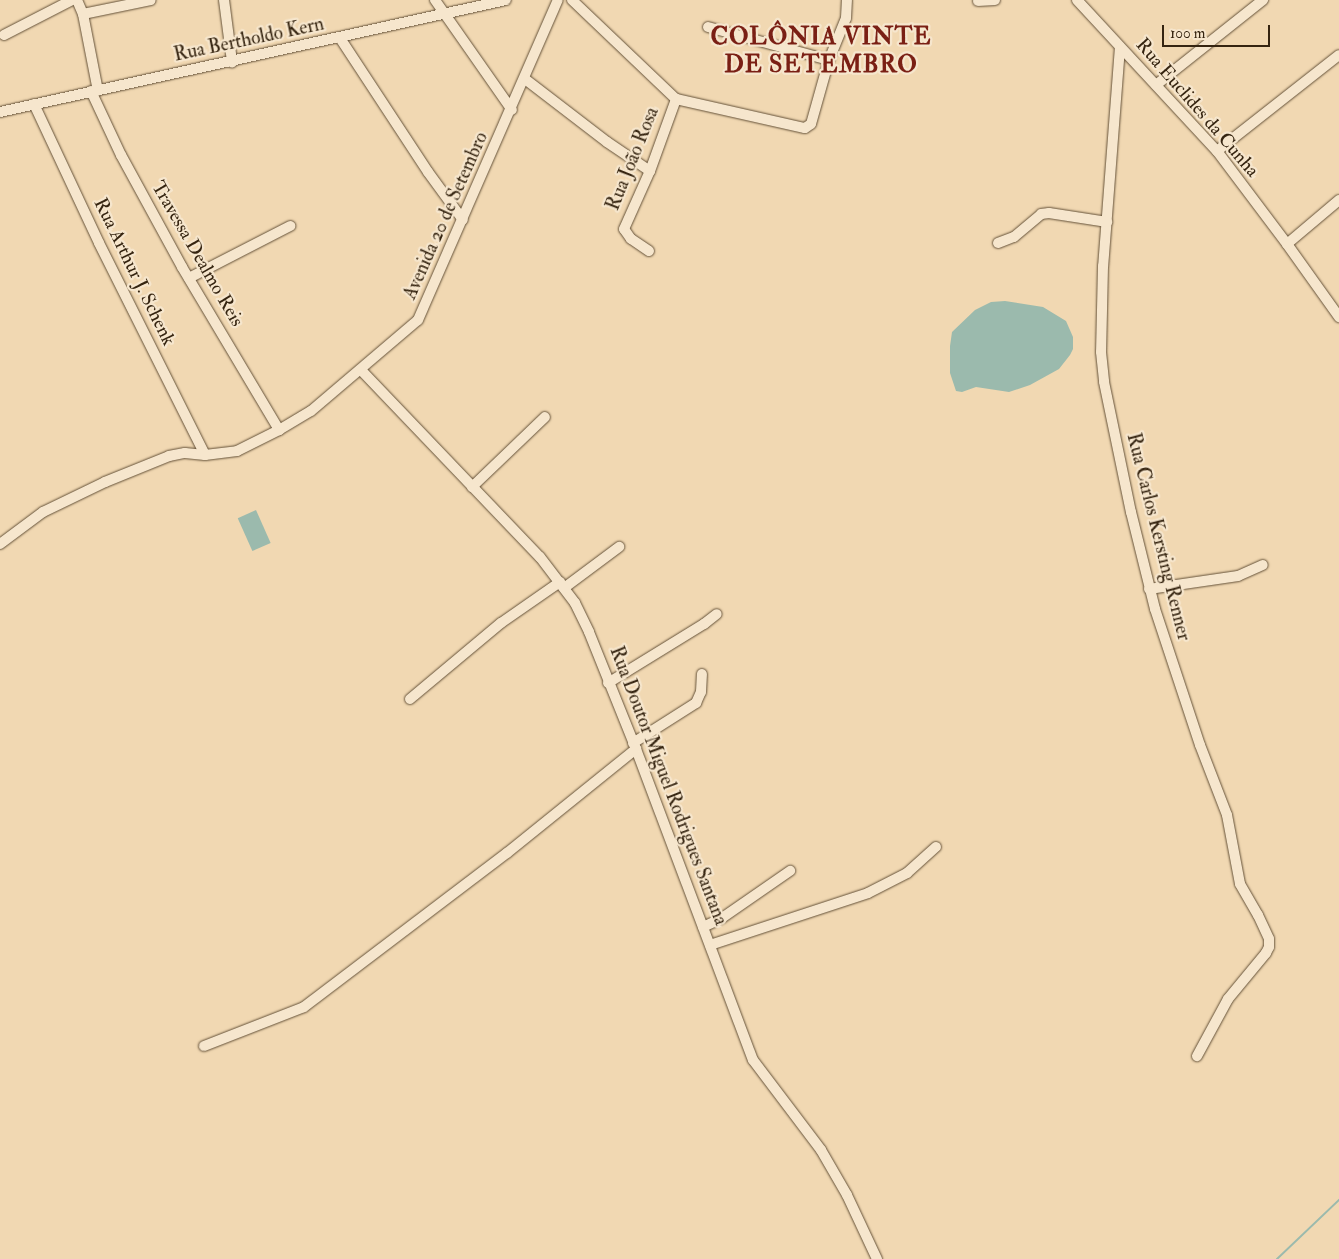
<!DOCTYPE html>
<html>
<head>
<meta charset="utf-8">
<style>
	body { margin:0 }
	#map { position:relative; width:1339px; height:1259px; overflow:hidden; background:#f1d8b2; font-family:"IM FELL Double Pica",serif }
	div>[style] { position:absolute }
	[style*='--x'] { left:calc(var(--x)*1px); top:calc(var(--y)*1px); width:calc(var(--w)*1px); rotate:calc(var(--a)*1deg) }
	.water>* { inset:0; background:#9bbaad; transform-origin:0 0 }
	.stream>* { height:2px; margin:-1px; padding:0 1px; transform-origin:1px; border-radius:1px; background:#9bbaad }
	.roads { filter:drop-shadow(0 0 1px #645138) drop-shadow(0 0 1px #645138) }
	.minor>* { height:10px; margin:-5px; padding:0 5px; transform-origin:5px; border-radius:5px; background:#f6e6cd }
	span { translate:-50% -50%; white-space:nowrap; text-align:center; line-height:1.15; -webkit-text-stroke:4.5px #f6e6cd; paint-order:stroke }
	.street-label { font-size:19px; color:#352410 }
	.district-label { font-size:24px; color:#7a1f14; font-weight:700; letter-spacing:1px }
	.scale { position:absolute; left:1162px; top:25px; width:108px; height:22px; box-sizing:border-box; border:2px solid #352410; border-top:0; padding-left:6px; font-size:15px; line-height:18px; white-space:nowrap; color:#352410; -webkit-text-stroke:4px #f6e6cd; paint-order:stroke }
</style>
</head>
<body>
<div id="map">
	<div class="water">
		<div style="clip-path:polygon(1005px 301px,1043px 307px,1066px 321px,1073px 337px,1073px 349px,1070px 355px,1059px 369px,1030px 385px,1009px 392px,976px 387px,962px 392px,956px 391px,950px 373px,950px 346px,952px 332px,975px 310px,991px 302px)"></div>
		<div style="left:256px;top:510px;width:36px;height:20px;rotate:66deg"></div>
	</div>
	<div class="stream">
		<div style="--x:1277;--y:1259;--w:86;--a:-43.6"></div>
	</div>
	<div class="roads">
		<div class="minor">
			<div style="--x:77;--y:0;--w:15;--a:67"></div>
			<div style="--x:83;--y:14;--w:78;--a:79"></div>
			<div style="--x:224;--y:0;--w:63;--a:82.6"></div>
			<div style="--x:435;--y:0;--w:134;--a:55"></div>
			<div style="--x:572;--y:0;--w:144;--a:43.6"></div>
			<div style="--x:676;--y:99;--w:132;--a:12.7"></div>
			<div style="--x:805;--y:128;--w:7;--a:-34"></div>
			<div style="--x:811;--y:124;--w:66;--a:-74.3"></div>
			<div style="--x:829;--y:60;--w:45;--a:-68"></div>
			<div style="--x:846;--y:18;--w:18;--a:-87"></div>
			<div style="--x:1077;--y:0;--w:206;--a:47.2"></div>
			<div style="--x:1217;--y:151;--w:116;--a:53"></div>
			<div style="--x:1287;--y:244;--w:90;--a:54.5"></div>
			<div style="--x:978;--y:1;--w:17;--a:-3"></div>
			<div style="--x:83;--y:14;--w:69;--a:-11.6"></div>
			<div style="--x:708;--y:27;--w:125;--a:15.3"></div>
			<div style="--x:4;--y:35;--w:76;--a:-27.2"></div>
			<div style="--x:340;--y:38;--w:160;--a:56.7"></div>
			<div style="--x:428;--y:172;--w:59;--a:53.9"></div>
			<div style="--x:1120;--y:47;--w:220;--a:94.4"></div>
			<div style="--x:1103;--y:266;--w:86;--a:91.3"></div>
			<div style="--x:1101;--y:352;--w:30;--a:84"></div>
			<div style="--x:1104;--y:382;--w:133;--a:78.3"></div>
			<div style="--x:1131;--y:512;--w:100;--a:76.1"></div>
			<div style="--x:1155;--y:609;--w:143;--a:71.7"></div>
			<div style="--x:1200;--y:745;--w:75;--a:68.9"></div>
			<div style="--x:1227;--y:815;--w:70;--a:79.3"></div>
			<div style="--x:1240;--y:884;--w:36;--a:60"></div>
			<div style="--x:1258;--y:915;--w:26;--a:65"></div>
			<div style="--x:1269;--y:939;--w:8;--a:90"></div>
			<div style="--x:1269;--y:947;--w:7;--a:117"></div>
			<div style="--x:1266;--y:953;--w:60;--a:129.6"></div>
			<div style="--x:1228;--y:999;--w:65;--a:118.5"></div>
			<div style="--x:525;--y:79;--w:103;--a:37.5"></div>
			<div style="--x:607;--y:142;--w:52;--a:34"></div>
			<div style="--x:1156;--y:85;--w:137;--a:-38.5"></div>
			<div style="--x:91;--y:91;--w:71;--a:64.9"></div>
			<div style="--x:121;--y:155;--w:128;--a:61.4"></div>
			<div style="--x:182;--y:267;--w:190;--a:59.2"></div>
			<div style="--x:34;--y:104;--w:153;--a:64.9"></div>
			<div style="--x:99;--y:243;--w:237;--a:63.4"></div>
			<div style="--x:0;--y:112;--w:518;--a:-12.48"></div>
			<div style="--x:1217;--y:151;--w:155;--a:-38.2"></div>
			<div style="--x:998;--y:243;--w:17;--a:-21"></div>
			<div style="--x:1014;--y:237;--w:35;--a:-40"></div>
			<div style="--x:1041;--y:214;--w:8;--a:-7"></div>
			<div style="--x:1049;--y:213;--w:59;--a:8.8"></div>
			<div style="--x:1287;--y:244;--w:68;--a:-40.2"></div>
			<div style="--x:649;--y:251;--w:22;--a:-146"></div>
			<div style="--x:631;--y:239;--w:12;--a:-125"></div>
			<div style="--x:624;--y:229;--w:64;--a:-65.9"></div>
			<div style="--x:650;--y:171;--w:77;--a:-70.1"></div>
			<div style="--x:189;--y:278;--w:114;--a:-27.2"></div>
			<div style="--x:361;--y:370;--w:259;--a:46.3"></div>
			<div style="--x:540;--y:557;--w:58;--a:52.7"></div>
			<div style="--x:575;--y:603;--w:32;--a:64"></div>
			<div style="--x:589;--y:632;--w:126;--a:68.1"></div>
			<div style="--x:636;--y:749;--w:332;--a:69.4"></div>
			<div style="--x:753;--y:1060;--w:113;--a:52.9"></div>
			<div style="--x:821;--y:1150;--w:52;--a:60"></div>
			<div style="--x:847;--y:1195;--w:71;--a:64.9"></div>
			<div style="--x:472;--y:487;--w:101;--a:-43.8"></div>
			<div style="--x:0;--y:544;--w:54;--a:-36.7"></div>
			<div style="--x:43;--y:512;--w:69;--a:-25.8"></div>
			<div style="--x:105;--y:482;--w:69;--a:-22.1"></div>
			<div style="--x:169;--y:456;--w:16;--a:-11"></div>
			<div style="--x:185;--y:453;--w:20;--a:6"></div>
			<div style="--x:205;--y:455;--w:32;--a:-7"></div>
			<div style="--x:237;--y:451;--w:47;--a:-26.6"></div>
			<div style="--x:279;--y:430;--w:37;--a:-31"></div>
			<div style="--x:311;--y:411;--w:140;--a:-40.4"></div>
			<div style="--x:418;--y:320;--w:349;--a:-66.4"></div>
			<div style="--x:564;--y:588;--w:69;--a:-36.7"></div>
			<div style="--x:1149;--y:589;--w:90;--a:-8.3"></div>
			<div style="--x:1238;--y:576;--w:27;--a:-24"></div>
			<div style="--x:608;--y:683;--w:113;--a:-31.6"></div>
			<div style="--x:704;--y:624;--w:16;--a:-38"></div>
			<div style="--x:410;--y:699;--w:119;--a:-39.9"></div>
			<div style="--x:501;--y:623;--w:72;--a:-34.8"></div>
			<div style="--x:633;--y:743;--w:75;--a:-32.4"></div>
			<div style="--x:696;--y:703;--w:12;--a:-66"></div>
			<div style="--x:701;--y:692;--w:18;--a:-87"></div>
			<div style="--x:703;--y:927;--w:21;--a:-25"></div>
			<div style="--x:722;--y:918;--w:83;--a:-34.7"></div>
			<div style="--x:710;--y:945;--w:166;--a:-18.2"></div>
			<div style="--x:868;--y:893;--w:44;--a:-27.1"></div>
			<div style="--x:907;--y:873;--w:39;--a:-42"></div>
			<div style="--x:204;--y:1046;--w:107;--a:-21.3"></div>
			<div style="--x:304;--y:1007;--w:255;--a:-37.2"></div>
			<div style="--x:507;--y:853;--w:166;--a:-38.9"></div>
		</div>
	</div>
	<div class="street-label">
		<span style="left:249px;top:40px;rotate:-12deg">Rua Bertholdo Kern</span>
		<span style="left:1197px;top:108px;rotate:49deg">Rua Euclides da Cunha</span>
		<span style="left:633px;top:159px;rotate:-68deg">Rua João Rosa</span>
		<span style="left:446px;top:216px;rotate:-66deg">Avenida 20 de Setembro</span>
		<span style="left:197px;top:254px;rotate:60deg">Travessa Dealmo Reis</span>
		<span style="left:134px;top:272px;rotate:64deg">Rua Arthur J. Schenk</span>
		<span style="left:1158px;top:537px;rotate:76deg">Rua Carlos Kersting Renner</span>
		<span style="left:668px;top:786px;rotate:69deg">Rua Doutor Miguel Rodrigues Santana</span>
	</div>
	<div class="district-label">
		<span style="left:821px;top:51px">COLÔNIA VINTE<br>DE SETEMBRO</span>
	</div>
	<div class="scale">100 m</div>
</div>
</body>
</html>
